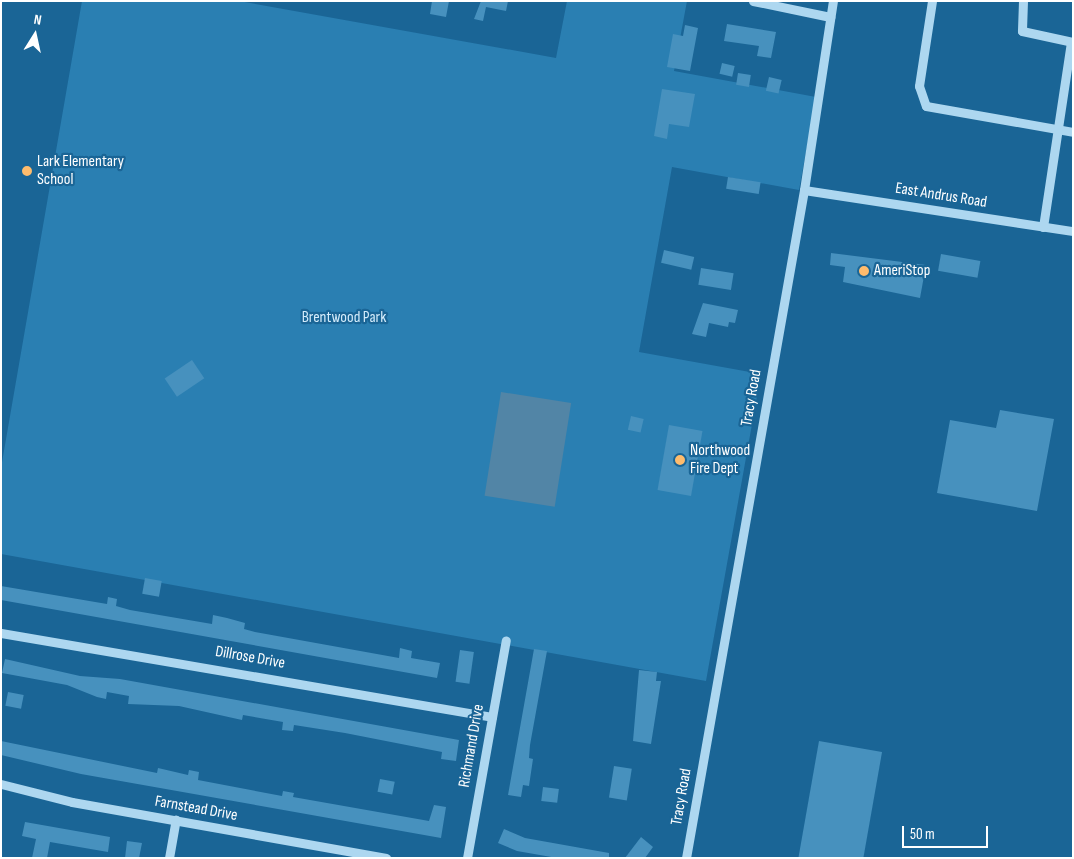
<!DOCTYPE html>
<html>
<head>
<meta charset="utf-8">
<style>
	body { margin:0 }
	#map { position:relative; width:1074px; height:859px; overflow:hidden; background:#1a6596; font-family:"Sofia Sans Condensed",sans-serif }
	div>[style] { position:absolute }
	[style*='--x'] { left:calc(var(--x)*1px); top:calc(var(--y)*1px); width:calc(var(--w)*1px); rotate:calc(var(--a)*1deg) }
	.green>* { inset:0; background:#2a7fb2 }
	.water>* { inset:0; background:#5285a6; transform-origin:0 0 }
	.building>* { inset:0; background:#4791be; transform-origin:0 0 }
	.minor>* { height:9px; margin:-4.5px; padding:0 4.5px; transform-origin:4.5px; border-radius:4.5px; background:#add7f0 }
	.dots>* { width:14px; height:14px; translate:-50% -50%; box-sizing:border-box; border:2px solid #1a6596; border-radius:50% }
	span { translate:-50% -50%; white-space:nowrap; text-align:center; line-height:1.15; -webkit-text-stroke:4.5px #1a6596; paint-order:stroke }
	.poi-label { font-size:16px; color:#fff }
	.left { translate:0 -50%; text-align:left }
	.street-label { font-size:16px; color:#fff }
	.park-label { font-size:16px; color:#d4ecfb }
	.frame { position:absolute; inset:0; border:2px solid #fff; pointer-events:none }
	.north { position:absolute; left:10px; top:10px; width:50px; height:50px; -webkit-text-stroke:4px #1a6596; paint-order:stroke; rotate:10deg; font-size:14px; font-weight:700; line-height:20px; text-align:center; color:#fff }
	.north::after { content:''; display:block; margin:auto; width:18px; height:22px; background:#fff; clip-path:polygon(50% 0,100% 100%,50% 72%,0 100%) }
	.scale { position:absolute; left:902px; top:826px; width:86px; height:22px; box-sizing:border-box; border:2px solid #fff; border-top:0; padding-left:6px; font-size:15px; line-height:18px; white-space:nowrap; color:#fff; -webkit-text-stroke:4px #1a6596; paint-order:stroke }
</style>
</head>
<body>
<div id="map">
	<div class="green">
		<div style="clip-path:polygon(82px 1px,239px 1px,556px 58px,567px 1px,687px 1px,674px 71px,816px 97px,799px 190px,672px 167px,639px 352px,761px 374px,706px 681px,1px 554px,1px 468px)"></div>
	</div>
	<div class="water">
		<div style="left:501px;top:392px;width:71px;height:105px;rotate:9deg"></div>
	</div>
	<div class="building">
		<div style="clip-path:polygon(432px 1px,449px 1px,446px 17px,430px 14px)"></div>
		<div style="clip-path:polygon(481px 1px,508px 1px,506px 11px,486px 7px,483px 21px,474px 19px)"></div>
		<div style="clip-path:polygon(727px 24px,776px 32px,771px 58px,757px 56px,759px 46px,724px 41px)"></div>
		<div style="clip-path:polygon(685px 25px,698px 28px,690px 71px,667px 67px,673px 34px,683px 36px)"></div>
		<div style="left:722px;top:63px;width:13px;height:11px;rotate:13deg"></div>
		<div style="left:738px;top:73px;width:13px;height:12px;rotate:9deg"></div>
		<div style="left:769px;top:77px;width:13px;height:14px;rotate:13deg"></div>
		<div style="clip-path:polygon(662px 89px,695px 94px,689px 127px,669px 124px,667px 139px,654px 136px)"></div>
		<div style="left:728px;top:177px;width:33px;height:12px;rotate:9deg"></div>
		<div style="left:664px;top:250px;width:31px;height:13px;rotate:13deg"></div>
		<div style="clip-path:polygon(831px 253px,926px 265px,920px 298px,843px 282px,845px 267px,830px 265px)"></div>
		<div style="left:941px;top:254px;width:40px;height:17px;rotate:10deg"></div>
		<div style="left:701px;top:268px;width:33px;height:17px;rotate:9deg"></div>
		<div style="clip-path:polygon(703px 303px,738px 310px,735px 323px,729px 322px,728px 327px,709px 323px,706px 337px,692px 334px)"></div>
		<div style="left:192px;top:360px;width:22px;height:33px;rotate:56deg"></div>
		<div style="clip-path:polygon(1000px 410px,1054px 419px,1037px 511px,937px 493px,950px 420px,996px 428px)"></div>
		<div style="left:631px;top:416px;width:13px;height:14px;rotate:13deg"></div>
		<div style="left:669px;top:425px;width:34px;height:66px;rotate:10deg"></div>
		<div style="left:145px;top:578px;width:17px;height:16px;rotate:10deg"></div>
		<div style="clip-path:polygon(1px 586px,107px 604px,108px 597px,117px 599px,116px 606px,130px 610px,212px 624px,213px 615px,227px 618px,245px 623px,244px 629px,255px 632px,399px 658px,400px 648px,412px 651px,411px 658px,440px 663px,437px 678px,1px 600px)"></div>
		<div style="clip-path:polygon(534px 649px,547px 651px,530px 745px,529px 758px,533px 759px,529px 786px,523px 785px,521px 797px,508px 795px)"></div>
		<div style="left:460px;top:650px;width:14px;height:32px;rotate:8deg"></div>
		<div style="clip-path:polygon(5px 659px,80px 676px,120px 679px,459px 740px,456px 761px,441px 759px,442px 752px,345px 733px,294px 725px,293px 731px,282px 730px,283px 722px,243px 715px,242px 720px,179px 706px,128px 704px,129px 696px,107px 692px,106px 699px,97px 697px,67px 685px,2px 673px)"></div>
		<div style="clip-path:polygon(639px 670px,657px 672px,656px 681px,661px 681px,651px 744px,633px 741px)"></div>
		<div style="left:8px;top:692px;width:16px;height:14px;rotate:11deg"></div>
		<div style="clip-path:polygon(1px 741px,157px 773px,158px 768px,188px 775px,189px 770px,199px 772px,198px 780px,282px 796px,283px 791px,294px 793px,293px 797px,429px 821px,434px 805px,446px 807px,441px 838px,81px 774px,1px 755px)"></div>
		<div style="left:819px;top:741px;width:64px;height:119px;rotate:10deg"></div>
		<div style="left:614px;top:766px;width:18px;height:32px;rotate:9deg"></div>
		<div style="left:380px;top:779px;width:15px;height:13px;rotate:11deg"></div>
		<div style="left:543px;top:787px;width:16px;height:14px;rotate:7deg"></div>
		<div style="clip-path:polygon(25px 822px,110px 837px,108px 852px,50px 842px,47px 858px,32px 858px,36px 839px,22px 836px)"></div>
		<div style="clip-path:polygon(504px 829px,525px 838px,609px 853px,609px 858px,557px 858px,517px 851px,498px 843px)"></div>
		<div style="clip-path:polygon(641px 837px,653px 847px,645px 858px,625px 858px)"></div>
		<div style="clip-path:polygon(127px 841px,142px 843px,139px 858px,125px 858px)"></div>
	</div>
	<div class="minor">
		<div style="--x:753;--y:1;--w:79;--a:11.7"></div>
		<div style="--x:932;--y:1;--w:86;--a:98.7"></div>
		<div style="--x:919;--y:86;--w:21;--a:71"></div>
		<div style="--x:926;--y:106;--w:149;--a:10"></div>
		<div style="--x:1023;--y:1;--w:30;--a:92"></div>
		<div style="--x:1022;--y:31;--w:52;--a:12.2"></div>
		<div style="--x:804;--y:190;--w:272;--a:8.7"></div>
		<div style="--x:1043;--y:227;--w:187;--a:-81.4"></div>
		<div style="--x:1;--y:633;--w:498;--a:9.7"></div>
		<div style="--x:1;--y:784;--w:73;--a:14.2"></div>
		<div style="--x:72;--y:802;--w:319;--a:10.1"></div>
		<div style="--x:169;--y:858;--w:39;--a:-80"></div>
		<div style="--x:467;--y:858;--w:221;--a:-79.9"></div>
		<div style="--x:686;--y:858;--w:678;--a:-79.98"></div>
		<div style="--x:804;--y:190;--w:191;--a:-81.3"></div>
	</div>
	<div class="dots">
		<div style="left:27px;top:171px;background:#ffbc6d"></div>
		<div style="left:864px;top:271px;background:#ffbc6d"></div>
		<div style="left:680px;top:460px;background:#ffbc6d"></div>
	</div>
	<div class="poi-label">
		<span class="left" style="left:37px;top:171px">Lark Elementary<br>School</span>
		<span class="left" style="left:874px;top:271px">AmeriStop</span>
		<span class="left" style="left:690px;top:460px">Northwood<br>Fire Dept</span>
	</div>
	<div class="street-label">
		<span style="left:941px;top:196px;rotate:9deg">East Andrus Road</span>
		<span style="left:752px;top:398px;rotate:-80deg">Tracy Road</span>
		<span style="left:250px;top:658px;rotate:10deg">Dillrose Drive</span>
		<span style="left:472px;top:746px;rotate:-80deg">Richmand Drive</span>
		<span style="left:682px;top:797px;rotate:-80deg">Tracy Road</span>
		<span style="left:196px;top:809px;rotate:10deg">Farnstead Drive</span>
	</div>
	<div class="park-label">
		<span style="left:344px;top:318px">Brentwood Park</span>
	</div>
	<div class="frame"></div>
	<div class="north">N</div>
	<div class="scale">50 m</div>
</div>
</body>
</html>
